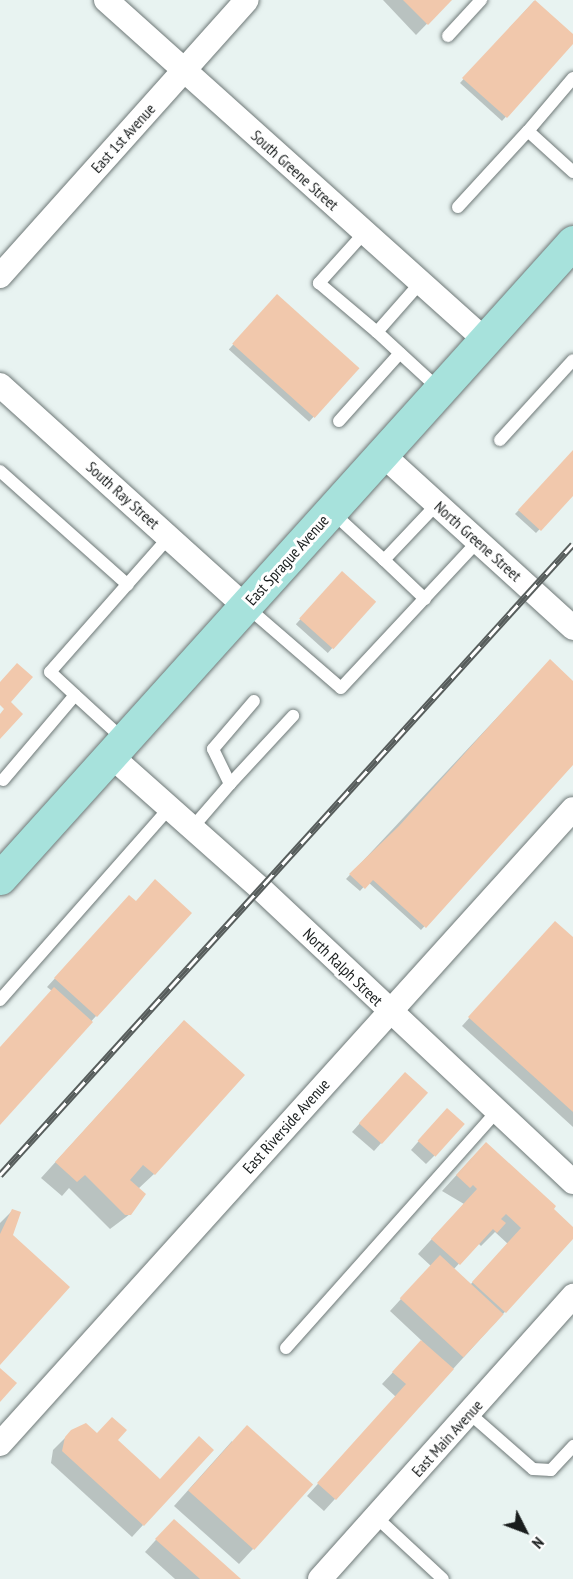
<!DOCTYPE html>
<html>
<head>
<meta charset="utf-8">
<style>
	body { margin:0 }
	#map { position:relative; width:573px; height:1579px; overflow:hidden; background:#e8f3f1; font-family:"PT Sans Narrow",sans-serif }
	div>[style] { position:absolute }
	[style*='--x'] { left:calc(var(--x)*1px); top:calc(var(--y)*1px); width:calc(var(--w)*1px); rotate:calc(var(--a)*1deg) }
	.shadow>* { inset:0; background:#0003; transform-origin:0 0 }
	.building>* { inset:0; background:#f1c8ac; transform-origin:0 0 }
	.roads { filter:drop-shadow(0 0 2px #6e7877) drop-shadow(0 0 2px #6e7877) }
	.service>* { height:12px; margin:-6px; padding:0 6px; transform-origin:6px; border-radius:6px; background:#fff }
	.minor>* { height:24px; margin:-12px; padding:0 12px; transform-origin:12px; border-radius:12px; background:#fff }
	.primary>* { height:33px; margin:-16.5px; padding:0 16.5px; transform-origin:16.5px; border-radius:16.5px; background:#a7e2dc }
	.rail>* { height:7px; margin-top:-3.5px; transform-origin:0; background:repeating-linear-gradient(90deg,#fff 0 14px,#575d5c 0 28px); box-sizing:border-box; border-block:2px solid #575d5c }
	span { translate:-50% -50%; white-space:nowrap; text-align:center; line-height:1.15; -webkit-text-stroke:6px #fff; paint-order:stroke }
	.street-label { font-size:16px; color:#191d1d }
	.north { position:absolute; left:495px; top:1501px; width:60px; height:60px; -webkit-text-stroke:4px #fff; paint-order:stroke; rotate:132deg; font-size:16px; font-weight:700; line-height:24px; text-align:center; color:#191d1d }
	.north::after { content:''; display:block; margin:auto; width:21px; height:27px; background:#191d1d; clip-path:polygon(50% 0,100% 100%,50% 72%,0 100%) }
</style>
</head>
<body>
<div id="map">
	<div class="shadow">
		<div style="clip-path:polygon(383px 0,450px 0,416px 35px)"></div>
		<div style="clip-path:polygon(534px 1px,573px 36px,573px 42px,502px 121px,460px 83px)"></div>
		<div style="left:277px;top:296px;width:108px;height:72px;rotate:42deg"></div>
		<div style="clip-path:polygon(573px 454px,573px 494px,536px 533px,515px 514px)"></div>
		<div style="left:342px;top:573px;width:43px;height:69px;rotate:42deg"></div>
		<div style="clip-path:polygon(550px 661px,573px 683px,573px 763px,421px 930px,368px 882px,360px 891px,346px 879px)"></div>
		<div style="clip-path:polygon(136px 902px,96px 1016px,0 1123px,0 1048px,52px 991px,47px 987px,122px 905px)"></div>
		<div style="clip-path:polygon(548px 931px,573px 939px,573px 1127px,462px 1026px)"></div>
		<div style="clip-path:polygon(169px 1037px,154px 1174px,138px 1189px,130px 1214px,110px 1229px,69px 1188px,62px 1196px,41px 1178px)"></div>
		<div style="clip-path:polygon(397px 1082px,426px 1093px,374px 1151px,352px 1132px)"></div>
		<div style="clip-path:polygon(437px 1120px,434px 1156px,426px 1164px,411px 1150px)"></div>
		<div style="clip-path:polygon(evenodd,472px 1158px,551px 1209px,573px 1229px,573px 1237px,324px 1511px,307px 1496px,396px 1397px,382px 1384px,422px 1341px,390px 1311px,431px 1266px,418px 1254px,464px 1204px,442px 1191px,472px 1158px,495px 1232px,508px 1244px,470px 1285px,453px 1270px,478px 1243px,481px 1246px,495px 1232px)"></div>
		<div style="clip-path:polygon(12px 1211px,11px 1236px,0 1363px,0 1223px)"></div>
		<div style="clip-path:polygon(97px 1435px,116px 1440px,143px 1525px,132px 1537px,51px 1463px,53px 1450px,65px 1438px)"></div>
		<div style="clip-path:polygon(232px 1441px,253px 1549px,239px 1564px,174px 1506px)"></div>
		<div style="clip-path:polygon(163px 1532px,239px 1579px,175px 1579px,145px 1552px)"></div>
	</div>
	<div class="building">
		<div style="clip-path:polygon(403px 0,452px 0,428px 25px)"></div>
		<div style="clip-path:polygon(535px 0,573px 34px,573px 44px,507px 118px,462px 78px)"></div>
		<div style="left:277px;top:294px;width:111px;height:67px;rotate:42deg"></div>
		<div style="clip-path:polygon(573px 450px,573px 496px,541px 531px,518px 510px)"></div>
		<div style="left:342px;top:571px;width:46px;height:64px;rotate:42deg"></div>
		<div style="clip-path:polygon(550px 659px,573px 681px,573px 765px,426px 928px,373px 880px,365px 889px,349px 874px,399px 826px)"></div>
		<div style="clip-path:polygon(17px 663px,33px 677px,11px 702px,23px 714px,0 739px,0 714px,4px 709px,0 705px,0 682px)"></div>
		<div style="clip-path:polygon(155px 879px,192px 913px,97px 1017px,54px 978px,129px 895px,136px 901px)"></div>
		<div style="clip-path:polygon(555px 921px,573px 937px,573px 1112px,468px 1017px)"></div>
		<div style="clip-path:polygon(54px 987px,93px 1022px,0 1125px,0 1047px)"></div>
		<div style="clip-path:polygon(184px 1020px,245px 1075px,155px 1175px,143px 1165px,130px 1180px,146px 1194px,131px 1215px,125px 1215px,85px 1175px,77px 1182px,55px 1162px)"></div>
		<div style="left:405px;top:1072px;width:31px;height:69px;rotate:42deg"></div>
		<div style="left:447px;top:1108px;width:24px;height:44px;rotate:42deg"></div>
		<div style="clip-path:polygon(486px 1142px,556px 1206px,554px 1209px,573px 1227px,573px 1239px,506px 1313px,472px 1282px,521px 1228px,506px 1214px,501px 1219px,506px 1223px,497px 1233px,493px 1229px,460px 1265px,431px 1239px,477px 1189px,473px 1185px,470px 1188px,456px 1175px)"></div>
		<div style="clip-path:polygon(12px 1209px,21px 1212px,13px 1235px,70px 1287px,0 1365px,0 1234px)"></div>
		<div style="left:440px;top:1255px;width:87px;height:59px;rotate:43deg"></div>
		<div style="clip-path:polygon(421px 1340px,454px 1369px,336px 1500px,317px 1483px,406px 1384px,392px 1372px)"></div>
		<div style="clip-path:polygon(0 1368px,17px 1383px,0 1402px)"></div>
		<div style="clip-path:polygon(112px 1417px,127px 1430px,118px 1440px,160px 1479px,199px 1436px,214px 1450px,144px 1526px,62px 1451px,65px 1437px,71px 1430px,86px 1423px,97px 1433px)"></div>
		<div style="left:247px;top:1425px;width:89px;height:88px;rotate:42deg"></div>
		<div style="clip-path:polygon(174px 1519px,241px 1579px,200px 1579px,155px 1539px)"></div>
	</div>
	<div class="roads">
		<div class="service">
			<div style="--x:448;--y:36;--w:49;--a:-47.5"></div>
			<div style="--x:573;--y:78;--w:70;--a:130.3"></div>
			<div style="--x:528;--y:131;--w:61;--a:42.3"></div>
			<div style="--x:458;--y:207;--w:103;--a:-47.4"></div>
			<div style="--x:365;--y:232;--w:69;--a:132"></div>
			<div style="--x:319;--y:283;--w:76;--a:40.2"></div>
			<div style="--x:377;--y:332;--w:65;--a:-48.7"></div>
			<div style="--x:377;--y:332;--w:86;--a:42.6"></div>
			<div style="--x:339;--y:421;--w:91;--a:-48.1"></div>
			<div style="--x:500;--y:440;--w:108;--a:-47.6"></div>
			<div style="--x:0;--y:471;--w:171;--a:41.7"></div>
			<div style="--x:332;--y:512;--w:71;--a:42.7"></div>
			<div style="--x:425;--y:599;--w:57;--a:-136.4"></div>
			<div style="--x:384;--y:560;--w:77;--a:-46.6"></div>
			<div style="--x:246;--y:606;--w:125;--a:40.8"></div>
			<div style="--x:341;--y:688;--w:201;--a:-47"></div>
			<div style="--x:75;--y:695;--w:34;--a:-137"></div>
			<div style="--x:50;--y:672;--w:180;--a:-48.6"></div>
			<div style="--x:3;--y:780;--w:111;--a:-49.7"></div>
			<div style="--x:75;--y:695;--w:65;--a:42.5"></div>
			<div style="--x:230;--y:784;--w:93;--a:-47.2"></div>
			<div style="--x:192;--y:828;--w:58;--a:-49.2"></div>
			<div style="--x:230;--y:784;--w:39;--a:-116"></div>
			<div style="--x:213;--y:749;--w:63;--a:-49.5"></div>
			<div style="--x:0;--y:1000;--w:257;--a:-48.6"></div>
			<div style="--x:286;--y:1348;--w:317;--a:-48.3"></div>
			<div style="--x:469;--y:1413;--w:85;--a:41.2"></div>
			<div style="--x:533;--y:1469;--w:18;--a:3"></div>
			<div style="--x:551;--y:1470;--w:33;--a:-47"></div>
			<div style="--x:376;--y:1517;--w:91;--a:42.8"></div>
		</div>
		<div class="minor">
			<div style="--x:106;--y:0;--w:509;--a:41.9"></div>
			<div style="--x:0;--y:276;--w:370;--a:-48.2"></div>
			<div style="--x:0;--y:385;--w:330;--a:42.1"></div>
			<div style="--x:383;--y:455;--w:257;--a:42.3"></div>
			<div style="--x:110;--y:755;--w:202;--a:41.6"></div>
			<div style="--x:261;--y:889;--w:428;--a:43.2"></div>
			<div style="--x:0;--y:1444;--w:855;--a:-47.94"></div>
			<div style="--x:320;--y:1579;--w:380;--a:-48.2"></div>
		</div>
		<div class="primary">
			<div style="--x:0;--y:878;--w:856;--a:-47.98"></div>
		</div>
	</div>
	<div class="rail">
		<div style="--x:0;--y:1175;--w:852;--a:-47.76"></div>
	</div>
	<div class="street-label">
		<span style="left:123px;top:138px;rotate:-48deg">East 1st Avenue</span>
		<span style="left:295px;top:170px;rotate:42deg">South Greene Street</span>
		<span style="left:123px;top:495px;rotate:42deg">South Ray Street</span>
		<span style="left:478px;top:541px;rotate:42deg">North Greene Street</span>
		<span style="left:287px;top:560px;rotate:-48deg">East Sprague Avenue</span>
		<span style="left:343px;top:967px;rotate:44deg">North Ralph Street</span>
		<span style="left:286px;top:1126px;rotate:-48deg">East Riverside Avenue</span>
		<span style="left:447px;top:1438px;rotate:-48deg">East Main Avenue</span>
	</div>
	<div class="north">N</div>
</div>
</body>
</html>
